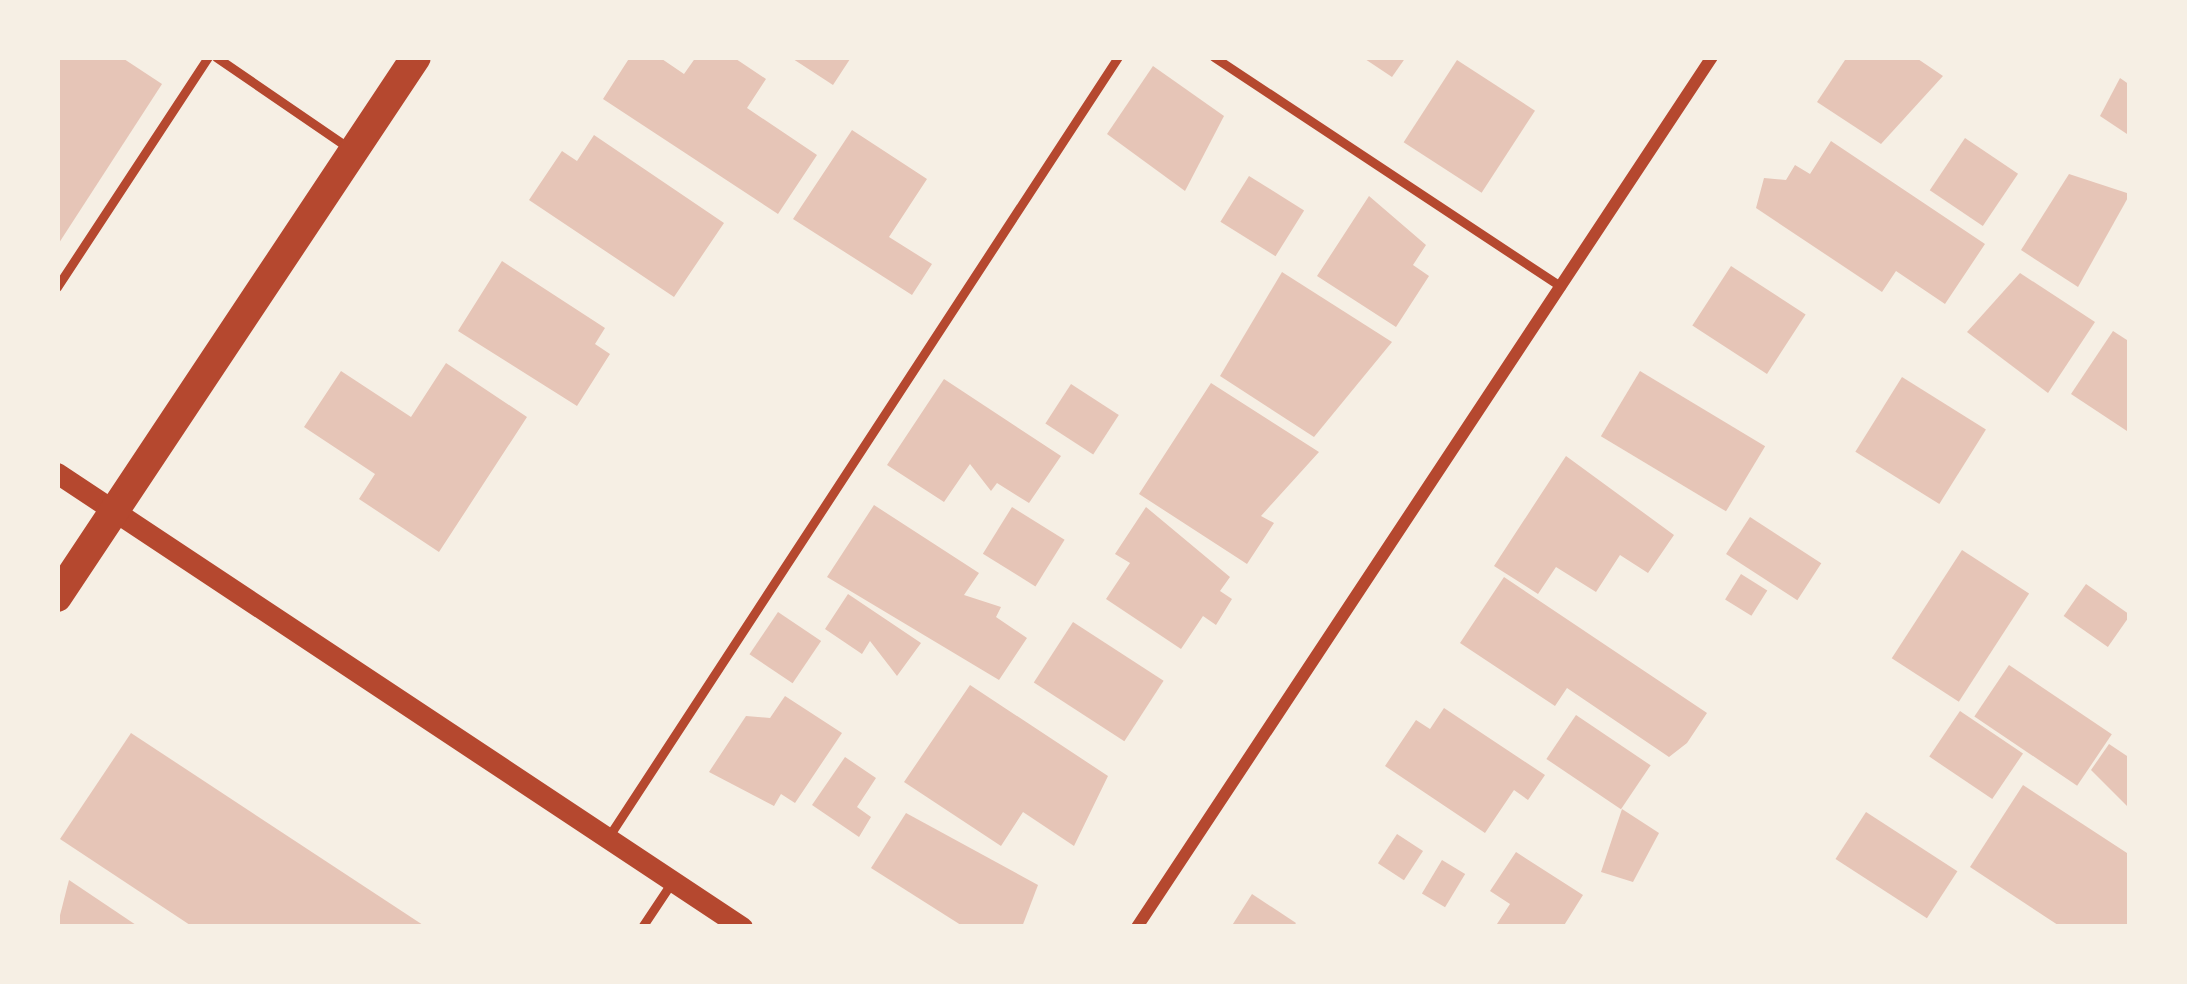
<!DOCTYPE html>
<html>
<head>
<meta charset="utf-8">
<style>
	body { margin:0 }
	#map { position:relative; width:2187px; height:984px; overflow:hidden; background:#f6efe4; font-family:"Public Sans",sans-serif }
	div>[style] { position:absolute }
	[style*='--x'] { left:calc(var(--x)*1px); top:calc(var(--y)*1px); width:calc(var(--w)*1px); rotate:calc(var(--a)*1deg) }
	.building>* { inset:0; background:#e6c5b7; transform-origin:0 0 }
	.service>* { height:9px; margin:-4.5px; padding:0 4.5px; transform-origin:4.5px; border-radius:4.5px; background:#b5482f }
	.minor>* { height:12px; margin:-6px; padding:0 6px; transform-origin:6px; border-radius:6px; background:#b5482f }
	.tertiary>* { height:21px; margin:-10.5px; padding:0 10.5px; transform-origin:10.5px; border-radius:10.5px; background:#b5482f }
	.primary>* { height:30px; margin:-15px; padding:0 15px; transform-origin:15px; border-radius:15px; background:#b5482f }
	span { translate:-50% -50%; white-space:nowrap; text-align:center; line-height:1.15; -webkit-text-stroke:12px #f6efe4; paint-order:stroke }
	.frame { position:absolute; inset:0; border:60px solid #f6efe4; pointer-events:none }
</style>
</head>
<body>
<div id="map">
	<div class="building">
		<div style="clip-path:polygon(57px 57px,121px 57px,162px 84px,57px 246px)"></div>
		<div style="clip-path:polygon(630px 57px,659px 57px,684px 74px,696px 57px,733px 57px,766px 79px,747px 108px,817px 155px,778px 214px,603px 99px)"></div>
		<div style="clip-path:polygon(790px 57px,847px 57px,850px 59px,833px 85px)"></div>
		<div style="clip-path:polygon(1362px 57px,1406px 57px,1392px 77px)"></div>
		<div style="clip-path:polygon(1847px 57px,1915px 57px,1943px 76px,1881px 144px,1817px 102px)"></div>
		<div style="left:1457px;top:60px;width:93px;height:98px;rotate:33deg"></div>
		<div style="clip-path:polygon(1153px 66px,1224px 116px,1185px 191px,1107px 134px)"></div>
		<div style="clip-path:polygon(2120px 78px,2130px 85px,2130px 136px,2100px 116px)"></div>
		<div style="clip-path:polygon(852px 130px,927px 179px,889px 237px,932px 264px,912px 295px,793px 219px)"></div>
		<div style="clip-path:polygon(594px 135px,724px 223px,674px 297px,529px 200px,562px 151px,577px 161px)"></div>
		<div style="left:1965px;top:138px;width:64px;height:63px;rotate:34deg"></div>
		<div style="clip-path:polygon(1831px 141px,1985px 244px,1945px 304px,1896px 271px,1882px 292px,1756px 208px,1764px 178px,1786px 180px,1795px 165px,1810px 174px)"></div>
		<div style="clip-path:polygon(2069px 174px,2130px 194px,2078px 287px,2021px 250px)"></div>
		<div style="left:1249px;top:176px;width:65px;height:54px;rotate:32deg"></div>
		<div style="clip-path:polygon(1369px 196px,1426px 245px,1413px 265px,1429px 276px,1396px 327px,1317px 276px)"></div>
		<div style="clip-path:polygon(502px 261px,605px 328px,595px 344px,610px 354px,577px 406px,458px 331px)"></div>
		<div style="left:1731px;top:266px;width:89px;height:71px;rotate:33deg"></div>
		<div style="clip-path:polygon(1282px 272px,1392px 342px,1314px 437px,1220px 376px)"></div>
		<div style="clip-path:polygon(2020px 273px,2095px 322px,2048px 393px,1967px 332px)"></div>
		<div style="clip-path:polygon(2113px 331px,2130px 342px,2130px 433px,2071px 394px)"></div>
		<div style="clip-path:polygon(446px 363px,527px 417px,439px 552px,359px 499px,375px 474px,304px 427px,341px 371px,411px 417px)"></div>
		<div style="left:1640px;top:371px;width:146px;height:76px;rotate:31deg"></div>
		<div style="left:1902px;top:377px;width:99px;height:88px;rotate:32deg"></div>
		<div style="clip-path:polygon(944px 379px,1061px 456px,1029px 503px,997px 483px,991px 491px,970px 464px,944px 502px,887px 465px)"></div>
		<div style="clip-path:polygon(1211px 383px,1319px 452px,1261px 516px,1274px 523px,1247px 564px,1139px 494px)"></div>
		<div style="left:1071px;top:384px;width:57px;height:47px;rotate:33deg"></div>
		<div style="clip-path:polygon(1566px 456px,1674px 535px,1648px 573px,1620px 555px,1596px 592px,1556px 567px,1538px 594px,1494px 566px)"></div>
		<div style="clip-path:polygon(874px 505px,979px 573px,964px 595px,1001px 607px,996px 617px,1027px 638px,999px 680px,827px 577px)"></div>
		<div style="left:1012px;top:507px;width:62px;height:55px;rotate:32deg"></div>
		<div style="clip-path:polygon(1146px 507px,1230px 577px,1220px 591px,1232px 599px,1216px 625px,1203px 616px,1181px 649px,1106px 599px,1130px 563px,1115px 554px)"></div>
		<div style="left:1750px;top:517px;width:85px;height:44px;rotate:33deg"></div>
		<div style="left:1962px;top:550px;width:80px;height:129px;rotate:33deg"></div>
		<div style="left:1741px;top:574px;width:31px;height:30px;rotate:32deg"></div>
		<div style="clip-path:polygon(1504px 577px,1707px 713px,1687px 743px,1669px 757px,1567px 688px,1555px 706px,1460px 643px)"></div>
		<div style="left:2086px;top:584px;width:54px;height:39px;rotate:35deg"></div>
		<div style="clip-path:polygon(848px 594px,921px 643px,897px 676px,870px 641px,862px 654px,825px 629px)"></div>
		<div style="left:778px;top:612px;width:52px;height:51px;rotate:34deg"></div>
		<div style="left:1073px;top:622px;width:108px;height:72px;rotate:33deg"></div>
		<div style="left:2009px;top:665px;width:124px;height:62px;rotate:34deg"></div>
		<div style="clip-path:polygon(970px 685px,1108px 776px,1074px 846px,1023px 812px,1001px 846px,904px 782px)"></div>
		<div style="clip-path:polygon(785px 696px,842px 733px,795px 803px,781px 794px,774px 806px,709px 772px,746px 716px,770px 718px)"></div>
		<div style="clip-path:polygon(1444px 708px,1545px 775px,1528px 800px,1514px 790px,1485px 833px,1385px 766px,1416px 720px,1430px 729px)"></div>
		<div style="left:1960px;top:711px;width:76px;height:55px;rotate:34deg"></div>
		<div style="left:1576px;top:715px;width:90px;height:53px;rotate:34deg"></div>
		<div style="clip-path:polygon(131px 733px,426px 927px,193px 927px,60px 839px)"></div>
		<div style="clip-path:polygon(2109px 744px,2130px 758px,2130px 809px,2091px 770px)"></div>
		<div style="clip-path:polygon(845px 757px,876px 778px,857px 807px,871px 817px,859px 837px,812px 805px)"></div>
		<div style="clip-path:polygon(2023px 785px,2130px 855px,2130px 927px,2061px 927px,1970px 867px)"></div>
		<div style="clip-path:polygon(1622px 809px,1659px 833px,1633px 882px,1601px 872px)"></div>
		<div style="left:1866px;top:812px;width:109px;height:56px;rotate:33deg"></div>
		<div style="clip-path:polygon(906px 813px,1038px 885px,1022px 927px,964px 927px,871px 868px)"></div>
		<div style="left:1397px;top:834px;width:31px;height:35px;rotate:33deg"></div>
		<div style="clip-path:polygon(1516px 852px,1583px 895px,1563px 927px,1495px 927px,1510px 904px,1490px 891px)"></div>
		<div style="left:1442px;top:860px;width:27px;height:39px;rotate:31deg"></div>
		<div style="clip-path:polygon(69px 880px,139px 927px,57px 927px)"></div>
		<div style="clip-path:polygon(1252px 894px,1296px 923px,1293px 927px,1231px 927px)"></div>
	</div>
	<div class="service">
		<div style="--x:216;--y:57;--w:161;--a:34.4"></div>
		<div style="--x:1214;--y:57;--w:416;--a:33.5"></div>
		<div style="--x:57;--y:287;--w:275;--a:-56.7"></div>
		<div style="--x:609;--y:836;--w:931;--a:-56.84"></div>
		<div style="--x:642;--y:927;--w:54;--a:-56.3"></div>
	</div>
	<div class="minor">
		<div style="--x:1137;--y:927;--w:1043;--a:-56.54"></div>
	</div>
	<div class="tertiary">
		<div style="--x:57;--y:473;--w:822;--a:33.54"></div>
	</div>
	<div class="primary">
		<div style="--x:57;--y:597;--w:648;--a:-56.38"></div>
	</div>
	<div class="frame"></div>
</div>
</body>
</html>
